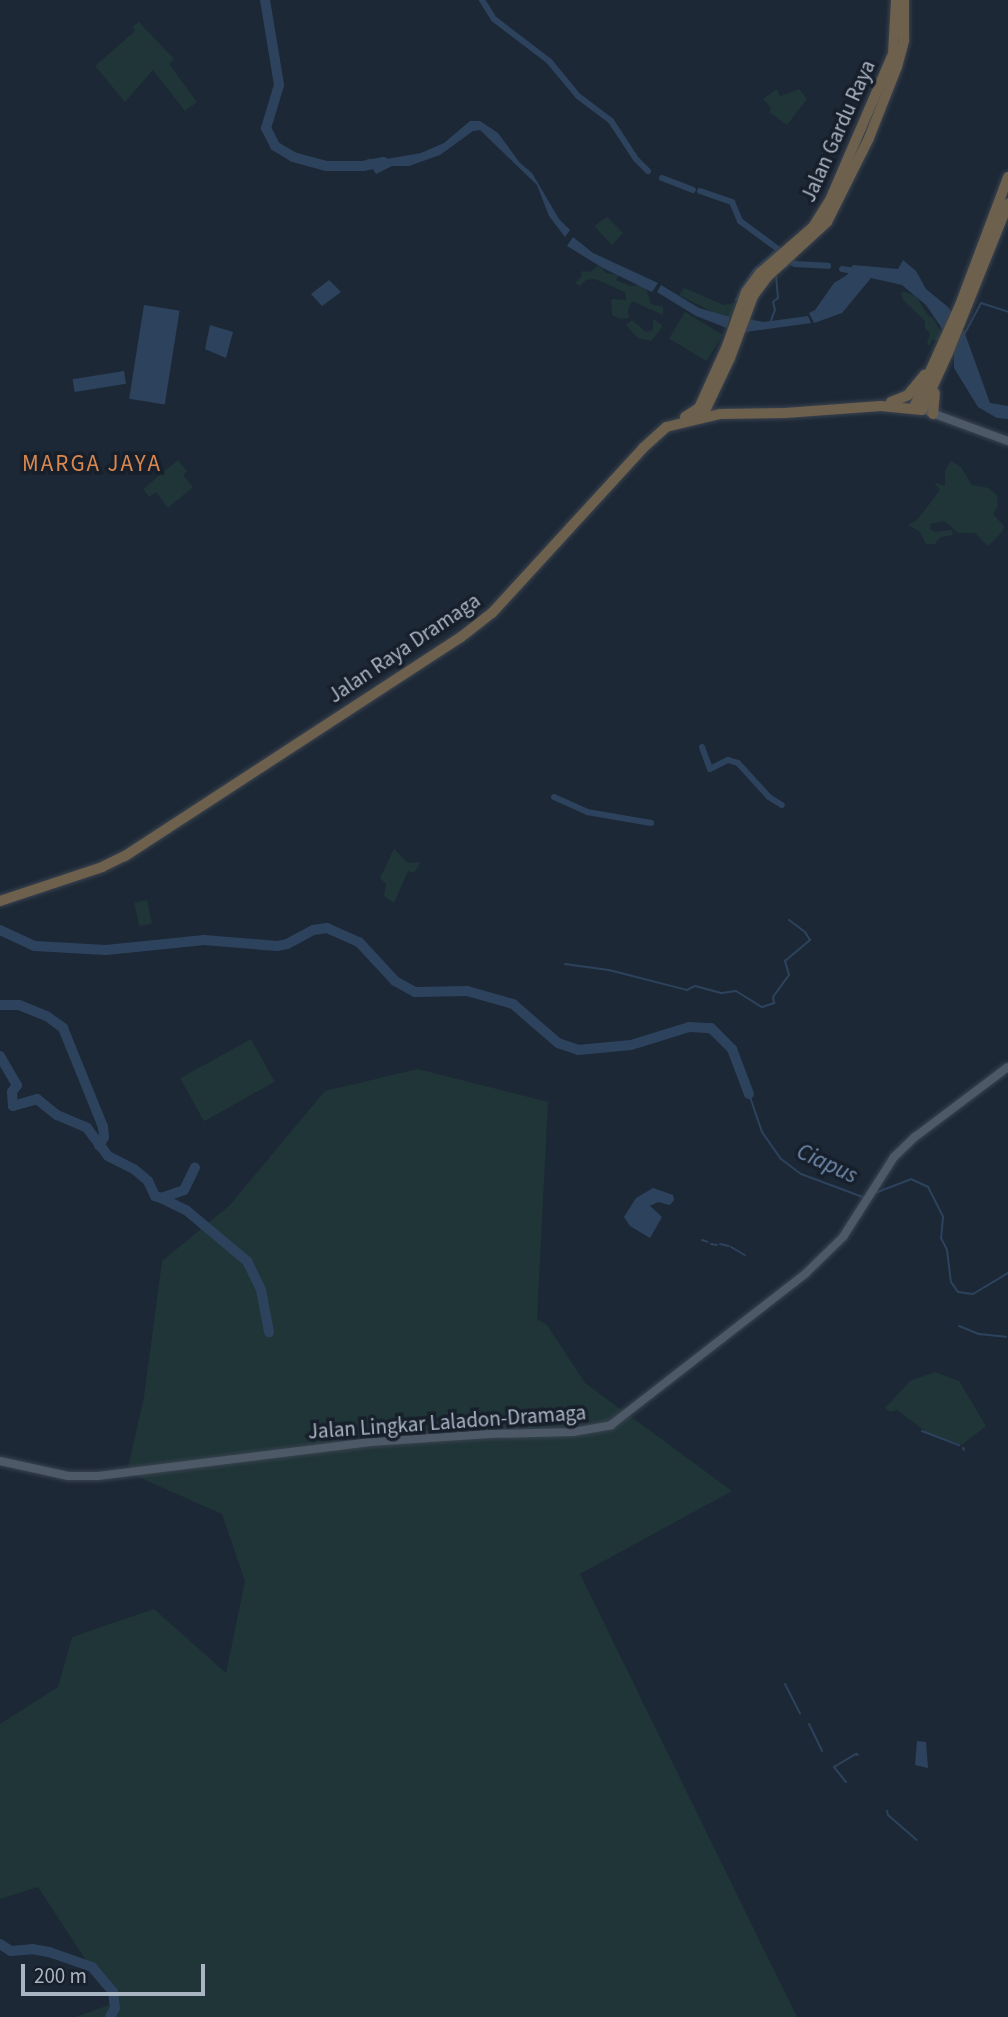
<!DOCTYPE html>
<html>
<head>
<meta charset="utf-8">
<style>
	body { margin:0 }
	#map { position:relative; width:1008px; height:2017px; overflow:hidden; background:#1d2836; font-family:"Source Sans 3",sans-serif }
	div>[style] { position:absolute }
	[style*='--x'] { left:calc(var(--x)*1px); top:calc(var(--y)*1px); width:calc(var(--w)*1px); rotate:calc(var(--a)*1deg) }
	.green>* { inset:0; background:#1f3537; transform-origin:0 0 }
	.water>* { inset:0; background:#2d435d; transform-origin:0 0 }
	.stream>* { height:2px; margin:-1px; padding:0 1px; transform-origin:1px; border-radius:1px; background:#2d435d }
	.canal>* { height:6px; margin:-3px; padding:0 3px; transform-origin:3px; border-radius:3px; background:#2d435d }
	.river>* { height:10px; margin:-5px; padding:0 5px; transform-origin:5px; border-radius:5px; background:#2d435d }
	.roads { filter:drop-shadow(0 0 2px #3a4350) drop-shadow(0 0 2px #3a4350) }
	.primary>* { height:8px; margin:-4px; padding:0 4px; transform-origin:4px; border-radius:4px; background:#4e5967 }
	.highway>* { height:10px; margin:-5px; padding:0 5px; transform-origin:5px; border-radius:5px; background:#6d604d }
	span { translate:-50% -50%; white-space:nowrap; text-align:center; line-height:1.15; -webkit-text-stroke:7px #171f2b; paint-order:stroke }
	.street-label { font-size:21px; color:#aab5c4 }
	.neighbourhood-label { font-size:23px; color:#da8850; letter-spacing:2px }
	.water-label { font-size:23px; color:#708db0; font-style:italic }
	.scale { position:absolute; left:21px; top:1964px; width:184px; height:32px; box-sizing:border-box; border:4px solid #aab5c4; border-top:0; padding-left:9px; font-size:21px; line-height:24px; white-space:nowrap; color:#aab5c4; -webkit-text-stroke:5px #171f2b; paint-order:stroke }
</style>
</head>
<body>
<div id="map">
	<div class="green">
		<div style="clip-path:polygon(139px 22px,174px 59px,169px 64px,197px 102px,185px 111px,153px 70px,125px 102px,95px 66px,135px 31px,132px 27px)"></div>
		<div style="clip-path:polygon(777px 89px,780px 96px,799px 89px,807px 99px,787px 125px,769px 112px,771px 108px,763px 99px)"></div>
		<div style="clip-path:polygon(607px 217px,623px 233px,612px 245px,594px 226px)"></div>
		<div style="clip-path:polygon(598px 265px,606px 273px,619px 275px,616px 280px,630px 286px,645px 285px,651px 304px,663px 307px,663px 315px,632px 301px,628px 310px,629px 318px,620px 319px,612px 315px,611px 299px,626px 300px,625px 292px,595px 279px,586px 280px,580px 286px,575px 283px,581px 277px,582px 271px,591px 272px)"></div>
		<div style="clip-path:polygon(684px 288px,724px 305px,739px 302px,732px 317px,718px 315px,679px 295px)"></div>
		<div style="clip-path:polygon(905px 292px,916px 296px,927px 314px,934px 319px,942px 335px,939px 341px,932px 340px,929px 346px,927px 344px,930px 333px,925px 328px,925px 321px,903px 300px,901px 293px)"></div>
		<div style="left:685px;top:312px;width:44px;height:31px;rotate:31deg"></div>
		<div style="clip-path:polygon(653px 319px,663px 326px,651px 341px,638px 338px,626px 325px,632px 320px,646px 332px,653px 330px)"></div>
		<div style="clip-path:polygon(178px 460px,187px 471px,183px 475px,193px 487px,168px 508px,156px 492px,149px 497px,143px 489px)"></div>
		<div style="clip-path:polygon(951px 461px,961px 467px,972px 485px,989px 488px,997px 496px,998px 506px,993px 514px,1004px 526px,1003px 531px,988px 546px,975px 533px,958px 533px,945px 521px,931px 524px,930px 529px,935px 532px,952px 530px,953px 535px,941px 537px,935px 544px,926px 544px,920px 532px,908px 525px,917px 520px,940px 490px,934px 482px,945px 486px,945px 471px)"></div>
		<div style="clip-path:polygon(394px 849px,408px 863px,421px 862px,414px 873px,408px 871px,394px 903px,384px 896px,386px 884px,380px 878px)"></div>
		<div style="left:147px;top:900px;width:24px;height:13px;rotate:78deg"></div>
		<div style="left:251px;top:1039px;width:49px;height:81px;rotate:61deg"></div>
		<div style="clip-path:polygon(418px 1069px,548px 1102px,537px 1319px,547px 1325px,585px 1383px,732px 1491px,580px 1574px,797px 2017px,76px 2017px,114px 2003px,38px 1887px,0 1899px,0 1724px,58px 1687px,72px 1637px,154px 1609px,226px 1673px,245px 1581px,222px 1514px,127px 1472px,144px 1397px,162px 1261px,230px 1205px,325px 1091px)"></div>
		<div style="clip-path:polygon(935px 1372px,959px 1381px,986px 1426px,962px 1445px,929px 1434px,897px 1410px,890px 1412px,885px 1408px,910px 1381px)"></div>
	</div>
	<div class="water">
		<div style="clip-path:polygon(470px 121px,480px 121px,498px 133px,520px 163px,532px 173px,559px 219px,570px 230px,565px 237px,549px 216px,537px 185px,480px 130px,473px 131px,440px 155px,409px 166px,392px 166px,376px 174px,367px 159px,381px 160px,421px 153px,444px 143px)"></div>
		<div style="clip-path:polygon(573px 237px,593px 253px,658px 283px,652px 292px,603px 268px,567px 246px)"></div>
		<div style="clip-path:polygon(903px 260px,916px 271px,926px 289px,948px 307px,964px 331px,990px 403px,1008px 406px,1008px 419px,997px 418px,978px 407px,954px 368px,954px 353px,941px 327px,926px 305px,902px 285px,871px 278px,842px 313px,814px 323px,809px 313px,815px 310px,834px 283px,847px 275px,853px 265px,898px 269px)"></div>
		<div style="clip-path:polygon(329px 280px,341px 292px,322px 306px,311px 294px)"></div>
		<div style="clip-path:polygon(661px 285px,699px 308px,730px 317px,727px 328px,696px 316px,657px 292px)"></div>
		<div style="left:144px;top:305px;width:36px;height:95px;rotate:9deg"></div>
		<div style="clip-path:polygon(808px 316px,811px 323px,745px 332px,748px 319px,764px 322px)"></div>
		<div style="clip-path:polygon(210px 325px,233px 332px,226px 358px,205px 349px)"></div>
		<div style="left:124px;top:371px;width:13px;height:52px;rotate:81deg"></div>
		<div style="clip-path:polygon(653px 1188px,673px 1195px,674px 1200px,670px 1205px,658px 1202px,650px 1206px,662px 1217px,650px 1238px,630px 1226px,624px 1217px,636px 1198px)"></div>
		<div style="clip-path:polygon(917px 1741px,926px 1742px,928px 1768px,915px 1765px)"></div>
	</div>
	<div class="stream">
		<div style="--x:780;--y:271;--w:14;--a:-36"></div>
		<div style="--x:741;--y:290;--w:24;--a:-57"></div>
		<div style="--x:754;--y:270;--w:32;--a:-41"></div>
		<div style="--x:736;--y:300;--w:9;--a:-63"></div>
		<div style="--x:770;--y:323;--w:14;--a:-69"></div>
		<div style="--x:775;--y:310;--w:8;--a:-104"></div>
		<div style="--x:773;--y:302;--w:6;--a:-39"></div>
		<div style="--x:778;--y:298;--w:23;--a:-95"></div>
		<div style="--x:964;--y:335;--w:36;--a:-62"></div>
		<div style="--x:981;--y:303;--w:28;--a:18"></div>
		<div style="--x:565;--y:964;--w:44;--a:7.8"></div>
		<div style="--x:609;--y:970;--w:81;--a:14.4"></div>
		<div style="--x:687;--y:990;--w:9;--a:-27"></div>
		<div style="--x:695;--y:986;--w:28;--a:15"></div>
		<div style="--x:722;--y:993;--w:14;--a:-8"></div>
		<div style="--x:736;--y:991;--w:31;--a:32"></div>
		<div style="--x:762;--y:1007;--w:13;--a:-18"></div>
		<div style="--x:774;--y:1003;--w:6;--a:-99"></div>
		<div style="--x:773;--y:997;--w:27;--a:-54"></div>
		<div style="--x:789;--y:975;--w:15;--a:-106"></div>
		<div style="--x:785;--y:961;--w:33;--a:-40"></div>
		<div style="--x:810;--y:940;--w:9;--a:-122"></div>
		<div style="--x:805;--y:932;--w:20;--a:-143"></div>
		<div style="--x:749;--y:1094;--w:40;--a:71.1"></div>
		<div style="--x:762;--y:1132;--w:33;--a:55"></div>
		<div style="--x:781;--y:1159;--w:25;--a:37"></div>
		<div style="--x:801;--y:1174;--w:66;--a:20.4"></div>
		<div style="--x:875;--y:1193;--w:39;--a:-21"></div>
		<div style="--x:911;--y:1179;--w:19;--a:25"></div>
		<div style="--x:928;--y:1187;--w:34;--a:63"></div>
		<div style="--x:943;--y:1217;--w:21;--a:95"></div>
		<div style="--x:941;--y:1238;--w:13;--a:63"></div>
		<div style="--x:947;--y:1250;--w:32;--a:83"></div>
		<div style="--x:951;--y:1282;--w:12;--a:55"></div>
		<div style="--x:958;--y:1292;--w:15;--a:8"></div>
		<div style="--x:973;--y:1294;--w:41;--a:-31"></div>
		<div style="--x:702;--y:1240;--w:6;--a:18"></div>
		<div style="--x:711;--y:1244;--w:6;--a:9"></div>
		<div style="--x:720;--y:1244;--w:9;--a:13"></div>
		<div style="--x:731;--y:1247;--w:16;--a:30"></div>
		<div style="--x:959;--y:1326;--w:22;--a:22"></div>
		<div style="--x:979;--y:1334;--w:27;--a:6"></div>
		<div style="--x:922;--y:1431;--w:40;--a:21"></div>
		<div style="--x:963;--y:1448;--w:2;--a:63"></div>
		<div style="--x:785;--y:1684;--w:33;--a:63"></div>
		<div style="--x:809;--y:1724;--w:30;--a:64"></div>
		<div style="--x:846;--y:1782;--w:19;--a:-129"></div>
		<div style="--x:834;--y:1767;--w:26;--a:-31"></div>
		<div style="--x:856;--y:1754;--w:2;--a:27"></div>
		<div style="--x:887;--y:1811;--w:4;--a:76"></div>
		<div style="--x:888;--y:1815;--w:38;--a:41"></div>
	</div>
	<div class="canal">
		<div style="--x:482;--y:0;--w:22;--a:58"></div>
		<div style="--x:494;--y:19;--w:69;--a:37.4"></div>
		<div style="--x:549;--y:61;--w:45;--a:50.4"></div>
		<div style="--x:578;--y:96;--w:41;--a:37.1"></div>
		<div style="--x:611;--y:121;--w:45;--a:56.7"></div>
		<div style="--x:636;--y:159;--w:17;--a:45"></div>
		<div style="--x:662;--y:178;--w:33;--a:21"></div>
		<div style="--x:700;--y:191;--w:34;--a:19"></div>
		<div style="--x:732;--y:202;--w:21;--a:67"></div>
		<div style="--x:740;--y:221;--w:47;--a:36.4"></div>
		<div style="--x:786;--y:258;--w:11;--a:34"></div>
		<div style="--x:795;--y:264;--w:33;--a:3"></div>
		<div style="--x:842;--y:269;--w:13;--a:9"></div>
		<div style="--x:702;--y:747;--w:23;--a:70"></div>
		<div style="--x:710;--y:769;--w:20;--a:-27"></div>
		<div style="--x:728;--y:760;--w:10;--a:17"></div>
		<div style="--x:738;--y:763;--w:46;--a:47.6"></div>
		<div style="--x:769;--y:797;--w:15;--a:32"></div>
		<div style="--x:554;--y:797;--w:36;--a:24"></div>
		<div style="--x:587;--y:812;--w:65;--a:9.8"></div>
	</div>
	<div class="river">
		<div style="--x:265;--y:0;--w:86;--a:80.6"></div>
		<div style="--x:279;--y:85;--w:45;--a:106.8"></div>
		<div style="--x:266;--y:128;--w:20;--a:63"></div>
		<div style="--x:275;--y:146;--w:21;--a:31"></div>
		<div style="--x:293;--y:157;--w:35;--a:15"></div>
		<div style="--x:327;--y:166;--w:36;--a:0"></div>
		<div style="--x:363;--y:166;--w:21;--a:-11"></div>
		<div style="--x:0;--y:930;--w:38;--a:25"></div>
		<div style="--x:35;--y:946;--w:71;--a:3.2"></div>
		<div style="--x:106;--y:950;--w:99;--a:-5.8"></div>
		<div style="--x:204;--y:940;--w:73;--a:4.7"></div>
		<div style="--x:277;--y:946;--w:10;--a:-11"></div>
		<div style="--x:287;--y:944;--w:30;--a:-28"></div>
		<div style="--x:313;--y:930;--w:14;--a:-8"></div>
		<div style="--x:327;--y:928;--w:35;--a:24"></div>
		<div style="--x:359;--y:942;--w:53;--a:47.3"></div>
		<div style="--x:395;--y:981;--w:23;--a:29"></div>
		<div style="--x:415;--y:992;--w:52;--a:-1.1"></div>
		<div style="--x:467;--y:991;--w:48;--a:15.8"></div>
		<div style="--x:513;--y:1004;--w:60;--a:40.9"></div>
		<div style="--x:558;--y:1043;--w:21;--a:19"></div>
		<div style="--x:578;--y:1050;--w:53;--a:-5.4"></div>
		<div style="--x:631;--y:1045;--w:61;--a:-17.2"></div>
		<div style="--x:689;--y:1027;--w:22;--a:3"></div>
		<div style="--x:711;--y:1028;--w:30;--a:45"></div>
		<div style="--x:732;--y:1049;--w:48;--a:69.3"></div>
		<div style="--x:0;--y:1005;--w:19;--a:0"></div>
		<div style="--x:19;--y:1005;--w:31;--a:22"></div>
		<div style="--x:48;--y:1017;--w:19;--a:36"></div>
		<div style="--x:63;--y:1028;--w:107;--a:68"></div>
		<div style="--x:103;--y:1127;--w:10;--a:84"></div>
		<div style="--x:104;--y:1137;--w:10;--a:119"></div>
		<div style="--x:0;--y:1056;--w:34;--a:60"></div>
		<div style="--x:17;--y:1085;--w:9;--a:126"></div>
		<div style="--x:12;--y:1092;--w:14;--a:86"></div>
		<div style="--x:13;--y:1106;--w:25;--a:-16"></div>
		<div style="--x:37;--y:1099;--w:26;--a:39"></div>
		<div style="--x:57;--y:1115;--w:33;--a:23"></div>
		<div style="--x:87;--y:1128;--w:35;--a:53"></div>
		<div style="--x:108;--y:1156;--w:30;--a:27"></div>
		<div style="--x:135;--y:1170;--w:17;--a:40"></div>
		<div style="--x:148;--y:1181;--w:17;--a:65"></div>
		<div style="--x:155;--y:1196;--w:6;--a:18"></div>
		<div style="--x:161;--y:1198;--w:24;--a:-19"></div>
		<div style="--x:184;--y:1190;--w:25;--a:-64"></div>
		<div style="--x:161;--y:1198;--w:28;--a:26"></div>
		<div style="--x:186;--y:1210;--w:80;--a:39.9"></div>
		<div style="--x:247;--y:1261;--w:32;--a:64"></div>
		<div style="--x:261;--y:1290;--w:43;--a:79.2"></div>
		<div style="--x:0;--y:1944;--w:13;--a:32"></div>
		<div style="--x:11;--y:1951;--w:21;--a:-5"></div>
		<div style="--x:32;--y:1949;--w:17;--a:10"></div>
		<div style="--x:49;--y:1952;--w:46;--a:19.2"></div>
		<div style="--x:92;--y:1967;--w:33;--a:50"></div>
		<div style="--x:113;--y:1992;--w:16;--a:83"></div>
		<div style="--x:115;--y:2008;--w:10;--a:119"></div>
	</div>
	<div class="roads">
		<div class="primary">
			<div style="--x:929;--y:412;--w:84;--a:20.2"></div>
			<div style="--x:0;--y:1461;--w:70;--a:12.4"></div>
			<div style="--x:68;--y:1476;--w:30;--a:0"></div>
			<div style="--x:98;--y:1476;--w:275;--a:-7.1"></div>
			<div style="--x:371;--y:1442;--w:119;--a:-3.8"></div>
			<div style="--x:490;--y:1434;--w:83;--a:-1.4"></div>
			<div style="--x:573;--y:1432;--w:39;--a:-10"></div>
			<div style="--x:611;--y:1425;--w:247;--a:-37.9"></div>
			<div style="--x:806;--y:1273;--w:52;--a:-44.2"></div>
			<div style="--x:843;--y:1237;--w:95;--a:-57.5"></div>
			<div style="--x:894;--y:1157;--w:29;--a:-44"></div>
			<div style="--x:915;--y:1137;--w:116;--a:-37"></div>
		</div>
		<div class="highway">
			<div style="--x:891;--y:402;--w:18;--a:-22"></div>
			<div style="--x:908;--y:395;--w:26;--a:-51"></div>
			<div style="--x:914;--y:407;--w:112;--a:-65.7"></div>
			<div style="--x:960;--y:305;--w:137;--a:-69.4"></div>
			<div style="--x:933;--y:414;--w:21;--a:-85"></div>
			<div style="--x:685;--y:417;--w:17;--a:-33"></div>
			<div style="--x:699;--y:408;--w:68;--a:-65.7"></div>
			<div style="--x:727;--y:346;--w:57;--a:-70.6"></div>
			<div style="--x:746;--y:292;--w:24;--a:-54"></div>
			<div style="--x:760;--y:273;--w:70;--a:-41"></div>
			<div style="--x:813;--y:227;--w:32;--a:-58"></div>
			<div style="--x:830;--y:200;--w:159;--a:-66.7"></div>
			<div style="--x:893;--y:54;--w:54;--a:-86.8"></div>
			<div style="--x:702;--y:417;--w:65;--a:-64.6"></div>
			<div style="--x:730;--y:358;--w:66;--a:-69.6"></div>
			<div style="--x:753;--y:296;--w:25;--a:-53"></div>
			<div style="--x:768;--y:276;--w:80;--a:-42.5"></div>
			<div style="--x:827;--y:222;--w:94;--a:-63.4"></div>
			<div style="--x:869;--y:138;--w:76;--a:-68.5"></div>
			<div style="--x:897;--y:67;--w:28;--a:-75"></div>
			<div style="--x:904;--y:40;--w:40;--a:-90"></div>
			<div style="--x:0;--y:901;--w:108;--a:-18.4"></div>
			<div style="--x:102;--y:867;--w:25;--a:-26"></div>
			<div style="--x:125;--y:856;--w:401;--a:-33.1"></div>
			<div style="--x:461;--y:637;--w:39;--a:-38"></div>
			<div style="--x:492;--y:613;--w:224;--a:-47.5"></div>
			<div style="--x:643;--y:448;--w:31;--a:-42"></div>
			<div style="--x:666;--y:427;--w:56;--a:-13.5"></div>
			<div style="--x:720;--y:414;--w:65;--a:-0.9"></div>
			<div style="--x:785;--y:413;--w:96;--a:-4.2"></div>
			<div style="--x:881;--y:406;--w:41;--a:5.6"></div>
			<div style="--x:922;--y:410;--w:63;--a:-65.5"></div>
			<div style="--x:948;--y:353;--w:161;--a:-68.1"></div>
		</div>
	</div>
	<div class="street-label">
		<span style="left:838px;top:131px;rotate:-66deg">Jalan Gardu Raya</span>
		<span style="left:404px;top:648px;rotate:-34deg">Jalan Raya Dramaga</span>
		<span style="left:447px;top:1422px;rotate:-4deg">Jalan Lingkar Laladon-Dramaga</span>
	</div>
	<div class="neighbourhood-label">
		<span style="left:92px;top:464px">MARGA JAYA</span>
	</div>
	<div class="water-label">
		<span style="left:827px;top:1164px;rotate:25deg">Ciapus</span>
	</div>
	<div class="scale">200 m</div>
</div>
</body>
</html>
